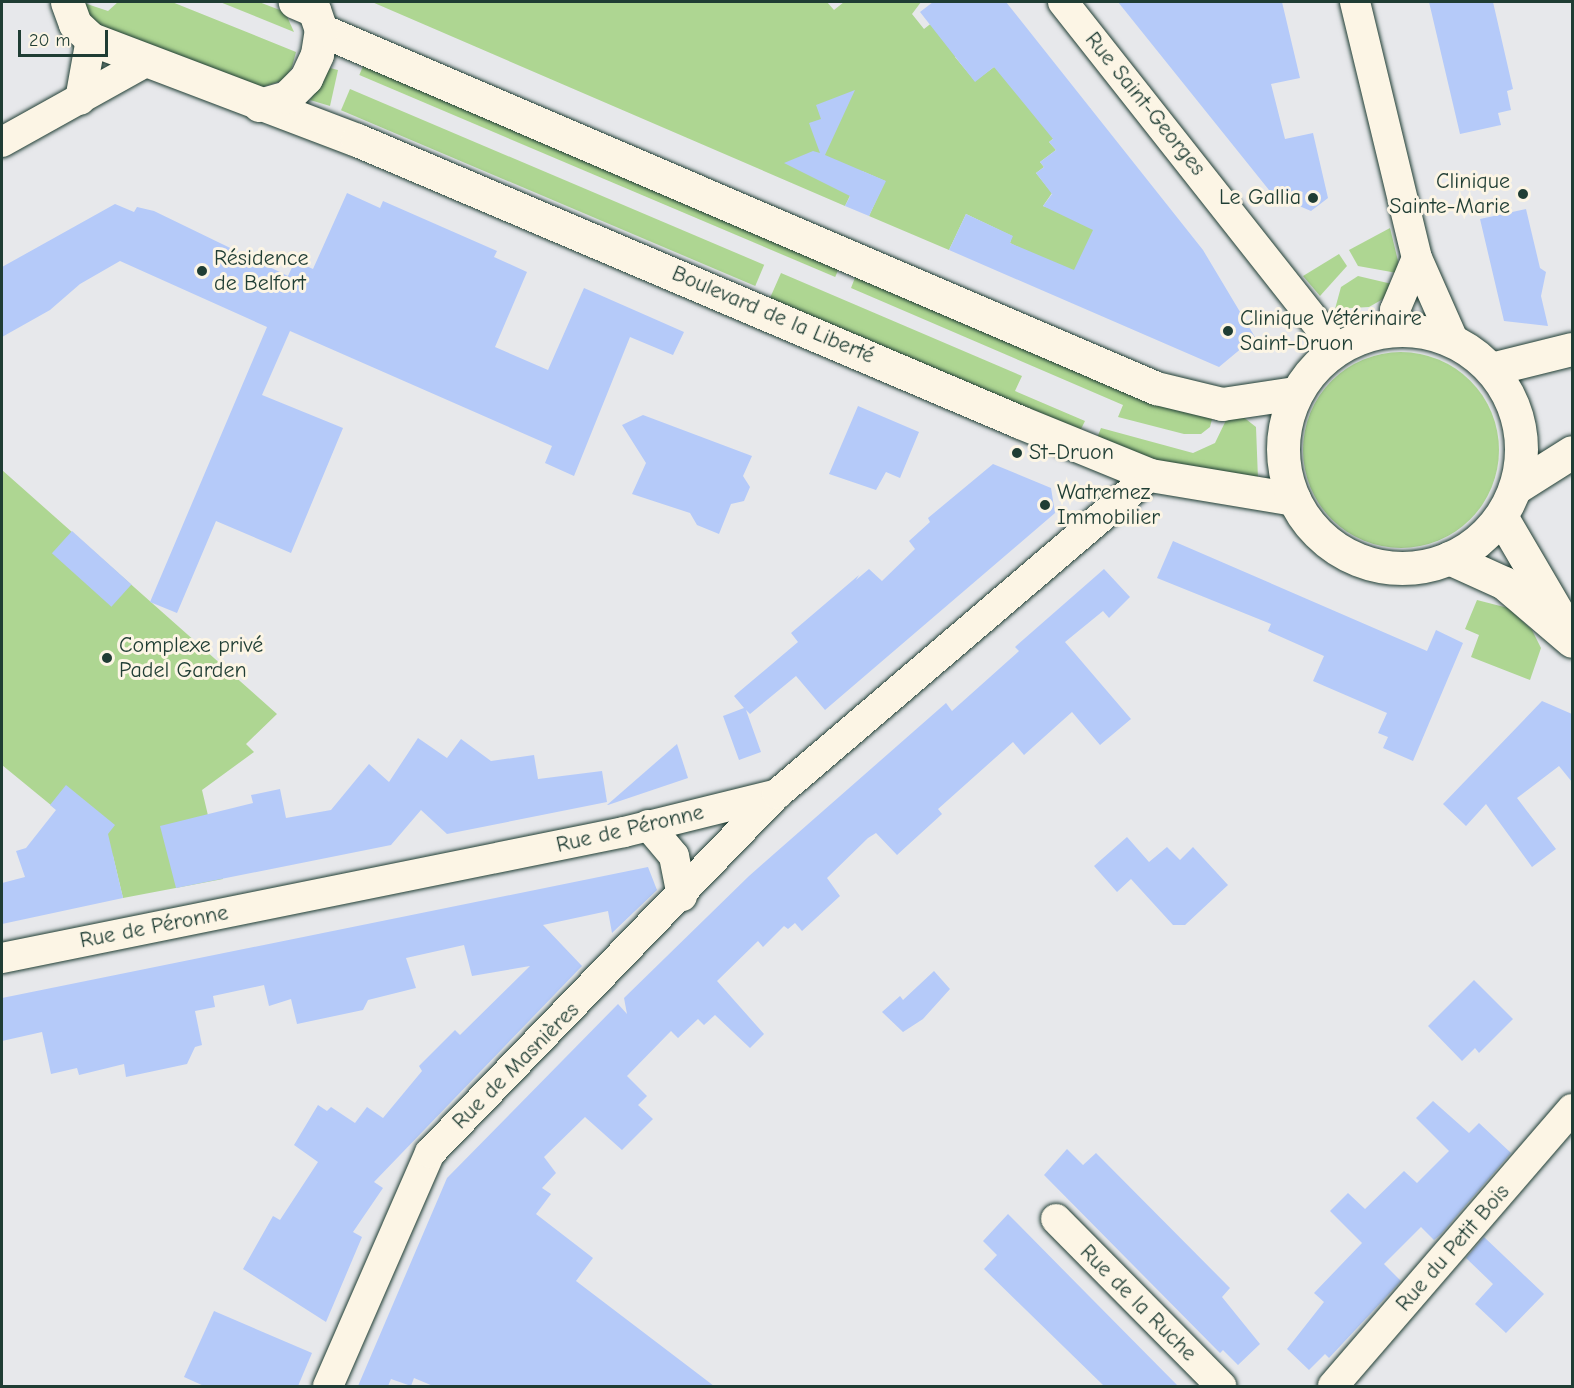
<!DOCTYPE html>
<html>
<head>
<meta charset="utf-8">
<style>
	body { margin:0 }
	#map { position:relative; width:1574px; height:1388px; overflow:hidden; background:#e7e8eb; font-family:"Comic Neue",sans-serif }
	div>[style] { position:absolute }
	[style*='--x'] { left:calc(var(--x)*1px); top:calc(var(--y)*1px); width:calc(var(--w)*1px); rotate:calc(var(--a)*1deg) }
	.green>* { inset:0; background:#aed692; transform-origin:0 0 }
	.round { border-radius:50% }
	.building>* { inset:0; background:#b5caf9; transform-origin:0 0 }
	.roads { filter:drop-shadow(0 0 2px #1f3d34) drop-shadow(0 0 2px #1f3d34) }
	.minor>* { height:30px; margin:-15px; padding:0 15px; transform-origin:15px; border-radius:15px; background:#fcf5e5 }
	.tertiary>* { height:33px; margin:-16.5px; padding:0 16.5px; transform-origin:16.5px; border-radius:16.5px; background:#fcf5e5 }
	.secondary>* { height:33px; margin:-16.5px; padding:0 16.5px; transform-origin:16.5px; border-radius:16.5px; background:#fcf5e5 }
	.secondary>.ring { margin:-16.5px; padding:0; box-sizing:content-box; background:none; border:33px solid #fcf5e5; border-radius:50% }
	.dots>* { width:16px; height:16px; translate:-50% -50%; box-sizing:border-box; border:3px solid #fcf5e5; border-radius:50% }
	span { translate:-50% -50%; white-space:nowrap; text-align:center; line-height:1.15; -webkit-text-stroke:6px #fcf5e5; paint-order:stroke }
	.street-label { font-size:22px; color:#1f3d34 }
	.poi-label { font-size:22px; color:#1f3d34 }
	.right { translate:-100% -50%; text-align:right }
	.left { translate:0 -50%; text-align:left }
	.frame { position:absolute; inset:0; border:3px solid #1f3d34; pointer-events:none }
	.scale { position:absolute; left:18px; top:30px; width:90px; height:27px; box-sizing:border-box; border:3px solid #1f3d34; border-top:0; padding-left:8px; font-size:18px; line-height:21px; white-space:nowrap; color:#1f3d34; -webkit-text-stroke:4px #fcf5e5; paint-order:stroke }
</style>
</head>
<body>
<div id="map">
	<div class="green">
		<div style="clip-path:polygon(81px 2px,108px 11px,118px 2px,172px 2px,296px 52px,292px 67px,284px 80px,256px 89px,96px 31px)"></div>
		<div style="clip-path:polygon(220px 2px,259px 2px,285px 12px,294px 32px)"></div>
		<div style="clip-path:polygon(372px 2px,827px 2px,834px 10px,844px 2px,921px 2px,912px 14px,924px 29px,943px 14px,969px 46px,955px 57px,975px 81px,994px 67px,1091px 109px,1049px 142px,1056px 150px,1040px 162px,1044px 167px,1036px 173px,1052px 193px,1043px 206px,1099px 225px,1085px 248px,1111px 292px,1010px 243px,1012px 236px,966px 214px,949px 250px,869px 216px,885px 181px,862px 171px,845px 206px)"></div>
		<div style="left:364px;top:64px;width:517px;height:12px;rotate:23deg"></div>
		<div style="clip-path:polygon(330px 68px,338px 70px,330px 106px,310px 100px)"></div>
		<div style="left:350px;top:89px;width:450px;height:23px;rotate:23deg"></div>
		<div style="clip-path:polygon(1390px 228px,1398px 261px,1397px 273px,1358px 266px,1349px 250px)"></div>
		<div style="clip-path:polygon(1339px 254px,1347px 266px,1320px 296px,1303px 276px)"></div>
		<div style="clip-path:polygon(781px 273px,1022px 376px,1015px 391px,1085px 421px,1080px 431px,770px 298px)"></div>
		<div style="clip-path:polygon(856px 275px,1213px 415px,1210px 427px,1201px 434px,1184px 434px,1118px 417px,1123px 405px,851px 288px)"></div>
		<div style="clip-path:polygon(1358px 276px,1392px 284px,1383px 299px,1369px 307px,1335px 309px,1341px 287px)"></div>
		<div class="round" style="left:1303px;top:352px;width:196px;height:196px"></div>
		<div style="clip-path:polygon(1228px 416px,1242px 416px,1256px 427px,1258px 479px,1170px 465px,1097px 438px,1101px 428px,1193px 453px,1215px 443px)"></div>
		<div style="clip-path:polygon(2px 470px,277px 714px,246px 744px,254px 752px,202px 790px,223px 879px,123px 898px,113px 856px,2px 765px)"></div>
		<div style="clip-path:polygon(1477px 600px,1508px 608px,1532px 630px,1541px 648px,1530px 680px,1471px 657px,1479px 635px,1465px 629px)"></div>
	</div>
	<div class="building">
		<div style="clip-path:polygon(933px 2px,1006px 2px,1203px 250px,1255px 337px,1219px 367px,949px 250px,966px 214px,1013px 236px,1010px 243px,1074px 270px,1093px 230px,1043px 206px,1052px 194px,1036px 173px,1044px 167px,1040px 162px,1056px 150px,1049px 142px,1053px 139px,994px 67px,975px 82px,920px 12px)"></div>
		<div style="clip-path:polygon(1118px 2px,1282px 2px,1300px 78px,1271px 84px,1285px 139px,1313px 133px,1328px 198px,1311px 211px,1273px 195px)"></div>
		<div style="clip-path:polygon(1429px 2px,1493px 2px,1513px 89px,1507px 91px,1511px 110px,1498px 113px,1501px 125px,1460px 134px)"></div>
		<div style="clip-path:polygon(855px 90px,825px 155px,886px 181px,869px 216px,845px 206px,850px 196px,784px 163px,813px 151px,820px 153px,809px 123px,821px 119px,816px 105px)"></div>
		<div style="clip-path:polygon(347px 193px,380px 208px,383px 201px,497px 251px,494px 257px,527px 272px,495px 347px,548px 370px,584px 288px,684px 332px,673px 355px,630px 337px,574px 476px,545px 463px,552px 446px,290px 331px,262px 395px,343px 428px,291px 553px,216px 521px,177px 613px,150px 602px,267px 327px,120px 261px,80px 284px,50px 310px,2px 337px,2px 267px,115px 204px,134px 212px,137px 207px,154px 211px,288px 276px,295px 261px,313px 269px)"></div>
		<div style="clip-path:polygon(1526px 209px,1540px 268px,1546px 272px,1541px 296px,1548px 326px,1504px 321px,1480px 219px)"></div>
		<div style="clip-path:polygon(858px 406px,919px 432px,900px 478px,886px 472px,876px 490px,829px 474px)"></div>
		<div style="clip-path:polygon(643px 415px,752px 456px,743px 476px,750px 487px,744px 501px,731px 504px,719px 534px,697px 525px,690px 513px,632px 494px,646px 463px,622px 425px)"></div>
		<div style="clip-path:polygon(993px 464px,1051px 488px,1055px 513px,825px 710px,796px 676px,750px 714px,746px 710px,761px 752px,739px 760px,723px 716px,744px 708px,734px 696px,798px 642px,791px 633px,859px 575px,856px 580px,869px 569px,882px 581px,915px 549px,909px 541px,930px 522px,928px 518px)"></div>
		<div style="left:72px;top:531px;width:80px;height:30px;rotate:42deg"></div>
		<div style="clip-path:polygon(1173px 541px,1427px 651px,1436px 630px,1463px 643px,1413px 761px,1383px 748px,1388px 737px,1378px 733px,1387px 713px,1313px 681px,1324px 656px,1268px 631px,1271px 624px,1157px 578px)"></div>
		<div style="clip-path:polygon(1104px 569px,1130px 597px,1109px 618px,1103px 611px,1065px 642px,1131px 719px,1100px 745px,1072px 712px,1024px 755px,1013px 742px,938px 809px,942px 814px,897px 855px,876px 833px,868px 838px,827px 878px,840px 896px,802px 931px,795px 923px,788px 929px,784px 926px,763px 947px,758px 941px,717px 981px,764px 1034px,750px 1048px,715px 1015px,704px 1025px,698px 1019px,678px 1038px,671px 1031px,627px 1076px,647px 1096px,638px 1105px,653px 1119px,622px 1150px,585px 1117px,544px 1157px,556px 1173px,542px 1188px,551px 1194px,536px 1214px,593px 1258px,576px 1281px,714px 1386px,433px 1386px,414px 1378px,411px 1386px,391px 1379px,388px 1386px,358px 1386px,447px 1178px,618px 1004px,627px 1014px,624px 998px,749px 876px,946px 703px,952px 711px,1019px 651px,1015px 647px)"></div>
		<div style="clip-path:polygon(1542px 701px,1572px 714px,1572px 782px,1559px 766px,1517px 798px,1556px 849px,1532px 867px,1486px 804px,1466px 826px,1443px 804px)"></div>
		<div style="clip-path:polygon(418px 738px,447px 758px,461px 739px,491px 761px,534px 755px,538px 779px,602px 771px,607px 802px,447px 834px,421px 810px,391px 845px,176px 888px,160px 826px,253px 803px,251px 795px,280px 789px,286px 818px,331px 810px,369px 764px,389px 782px)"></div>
		<div style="clip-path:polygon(677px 744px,688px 778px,608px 805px,607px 805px)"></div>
		<div style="clip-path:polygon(66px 785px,115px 825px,108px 834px,123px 898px,2px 924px,2px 883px,25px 877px,16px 851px,26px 848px,56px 810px,50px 805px)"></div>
		<div style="clip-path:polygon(1127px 837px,1149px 862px,1167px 847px,1180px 860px,1193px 847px,1228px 885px,1185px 925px,1173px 925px,1131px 879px,1117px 892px,1094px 866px)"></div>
		<div style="clip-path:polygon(648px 867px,657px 890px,612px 933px,608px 911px,543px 925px,582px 966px,374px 1182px,383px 1188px,353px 1232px,362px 1237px,326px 1322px,243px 1269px,273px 1216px,280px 1220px,318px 1162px,294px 1145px,318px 1105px,327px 1111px,331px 1107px,355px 1123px,367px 1107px,383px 1118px,422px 1071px,419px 1066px,455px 1030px,460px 1035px,530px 966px,472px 976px,464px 945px,406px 958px,416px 988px,368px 1000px,363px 1010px,297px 1024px,291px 999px,269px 1006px,264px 985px,213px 996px,215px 1007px,195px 1011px,202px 1045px,195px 1047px,187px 1064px,126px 1077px,124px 1064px,79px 1075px,77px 1068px,51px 1074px,42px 1032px,2px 1041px,2px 998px)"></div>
		<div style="clip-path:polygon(934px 971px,950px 989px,923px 1019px,903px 1032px,882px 1012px,900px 996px,903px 1000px)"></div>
		<div style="clip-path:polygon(1474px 980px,1513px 1019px,1479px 1053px,1475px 1048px,1462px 1061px,1428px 1026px)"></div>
		<div style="clip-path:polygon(1433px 1101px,1469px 1133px,1479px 1123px,1511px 1153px,1441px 1234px,1434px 1240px,1421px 1227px,1384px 1264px,1401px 1281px,1329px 1358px,1325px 1354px,1309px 1370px,1287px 1349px,1324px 1302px,1314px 1293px,1362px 1243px,1330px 1211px,1348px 1193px,1365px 1209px,1404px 1171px,1417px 1183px,1449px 1151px,1416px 1118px)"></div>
		<div style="clip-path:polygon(1067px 1149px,1083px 1165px,1096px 1153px,1230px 1288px,1222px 1297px,1260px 1344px,1238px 1365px,1223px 1350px,1220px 1353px,1044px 1175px)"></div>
		<div style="clip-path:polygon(1008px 1214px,1089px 1296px,1178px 1386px,1104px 1386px,984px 1269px,997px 1255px,983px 1241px)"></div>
		<div style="clip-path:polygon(1484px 1237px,1544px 1294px,1506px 1333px,1475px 1304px,1493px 1284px,1466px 1258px)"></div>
		<div style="clip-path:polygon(214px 1311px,312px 1353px,298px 1386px,204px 1386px,184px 1377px)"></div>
	</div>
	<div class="roads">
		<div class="minor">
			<div style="--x:1063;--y:2;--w:442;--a:51.7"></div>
			<div style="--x:1355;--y:2;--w:263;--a:76.4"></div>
			<div style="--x:1417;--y:258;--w:92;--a:66.2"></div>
			<div style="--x:80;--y:100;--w:62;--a:-79.8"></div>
			<div style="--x:2;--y:142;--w:165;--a:-29.1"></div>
			<div style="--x:1394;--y:330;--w:20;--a:-87"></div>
			<div style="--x:1395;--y:310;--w:56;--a:-67.1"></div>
			<div style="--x:648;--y:825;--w:40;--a:50"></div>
			<div style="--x:674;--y:856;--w:41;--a:78.7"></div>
			<div style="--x:2;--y:958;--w:635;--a:-11.45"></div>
			<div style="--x:624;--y:832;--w:158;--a:-13.9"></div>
			<div style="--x:1056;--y:1219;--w:235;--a:45.3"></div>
			<div style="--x:328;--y:1386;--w:254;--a:-66.4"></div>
			<div style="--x:430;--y:1153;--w:499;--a:-46"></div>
			<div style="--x:777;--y:794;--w:491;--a:-40.5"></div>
			<div style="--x:1333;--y:1386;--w:366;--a:-49.2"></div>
		</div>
		<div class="tertiary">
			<div style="--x:1501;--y:516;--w:125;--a:59.7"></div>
			<div style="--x:1449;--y:558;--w:60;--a:24.4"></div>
			<div style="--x:1504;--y:583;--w:89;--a:40.5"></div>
		</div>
		<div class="secondary">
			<div style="--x:67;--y:2;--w:23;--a:70"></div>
			<div style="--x:75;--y:24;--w:22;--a:43"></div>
			<div style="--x:91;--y:39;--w:285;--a:20.8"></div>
			<div style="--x:357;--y:140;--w:720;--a:23.04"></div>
			<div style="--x:1020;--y:422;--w:140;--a:22.2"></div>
			<div style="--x:1150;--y:475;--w:146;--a:9.5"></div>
			<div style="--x:321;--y:30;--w:909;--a:23.21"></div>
			<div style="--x:1156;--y:388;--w:68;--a:13.6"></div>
			<div style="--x:1222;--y:404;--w:75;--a:-8.5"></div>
			<div style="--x:259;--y:105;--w:29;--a:-16"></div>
			<div style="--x:287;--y:97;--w:27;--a:-45"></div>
			<div style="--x:306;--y:78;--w:26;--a:-65"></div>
			<div style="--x:317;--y:54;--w:24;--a:-81"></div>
			<div style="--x:321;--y:30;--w:21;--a:-109"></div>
			<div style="--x:314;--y:10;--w:21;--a:-157"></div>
			<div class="ring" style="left:1283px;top:330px;width:205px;height:205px"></div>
			<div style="--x:1491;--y:369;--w:83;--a:-13.9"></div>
			<div style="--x:1515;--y:488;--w:67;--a:-32.3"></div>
		</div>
	</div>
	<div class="dots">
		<div style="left:1523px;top:194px;background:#1f3d34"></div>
		<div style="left:1313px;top:198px;background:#1f3d34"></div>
		<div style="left:202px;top:271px;background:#1f3d34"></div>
		<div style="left:1228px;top:331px;background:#1f3d34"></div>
		<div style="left:1017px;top:453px;background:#1f3d34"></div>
		<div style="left:1045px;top:505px;background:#1f3d34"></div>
		<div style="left:107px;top:658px;background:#1f3d34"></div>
	</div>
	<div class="street-label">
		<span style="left:1145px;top:104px;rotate:51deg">Rue Saint-Georges</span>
		<span style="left:773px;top:315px;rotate:23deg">Boulevard de la Liberté</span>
		<span style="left:630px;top:829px;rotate:-13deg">Rue de Péronne</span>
		<span style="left:154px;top:927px;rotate:-11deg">Rue de Péronne</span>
		<span style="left:516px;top:1066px;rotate:-45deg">Rue de Masnières</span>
		<span style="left:1453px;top:1248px;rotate:-49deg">Rue du Petit Bois</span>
		<span style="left:1138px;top:1303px;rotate:45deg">Rue de la Ruche</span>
	</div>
	<div class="poi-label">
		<span class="right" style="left:1510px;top:194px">Clinique<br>Sainte-Marie</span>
		<span class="right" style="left:1301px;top:198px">Le Gallia</span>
		<span class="left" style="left:214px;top:271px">Résidence<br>de Belfort</span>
		<span class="left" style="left:1240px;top:331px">Clinique Vétérinaire<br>Saint-Druon</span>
		<span class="left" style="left:1029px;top:453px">St-Druon</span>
		<span class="left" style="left:1057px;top:505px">Watremez<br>Immobilier</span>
		<span class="left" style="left:119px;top:658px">Complexe privé<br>Padel Garden</span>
	</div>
	<div class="frame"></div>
	<div class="scale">20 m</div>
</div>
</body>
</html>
